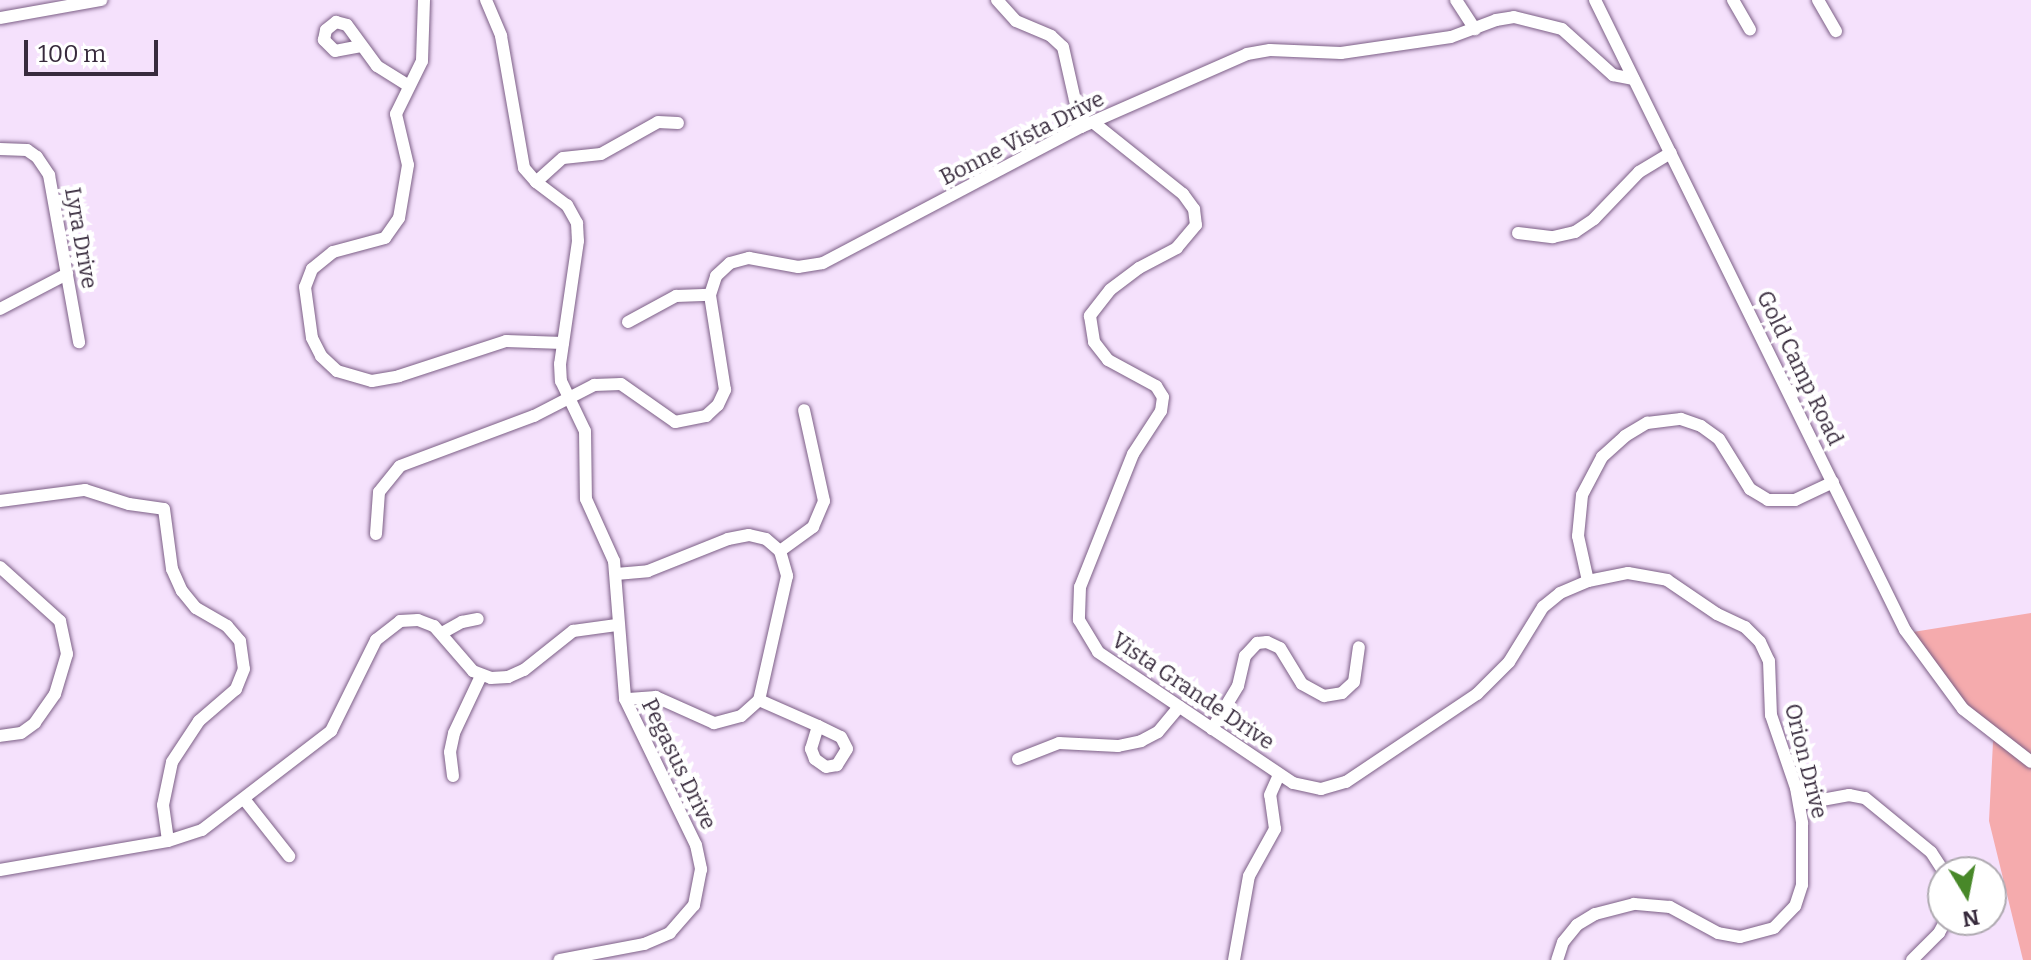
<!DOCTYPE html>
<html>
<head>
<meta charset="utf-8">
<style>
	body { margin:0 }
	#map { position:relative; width:2031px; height:960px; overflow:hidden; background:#f5e1fc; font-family:Bitter,serif }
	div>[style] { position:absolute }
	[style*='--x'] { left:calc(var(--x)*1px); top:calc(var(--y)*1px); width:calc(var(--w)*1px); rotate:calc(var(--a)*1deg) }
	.green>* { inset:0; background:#f5abad }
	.roads { filter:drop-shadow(0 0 2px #7c5f86) drop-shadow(0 0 2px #7c5f86) }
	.minor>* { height:12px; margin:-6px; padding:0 6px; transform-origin:6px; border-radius:6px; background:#fff }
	span { translate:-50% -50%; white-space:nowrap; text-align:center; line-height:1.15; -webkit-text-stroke:8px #fff; paint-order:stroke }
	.street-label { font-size:22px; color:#382b3d }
	.north { position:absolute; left:1927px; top:856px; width:80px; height:80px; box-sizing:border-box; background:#fff; border:2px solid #afaab1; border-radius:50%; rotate:170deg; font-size:22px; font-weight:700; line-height:32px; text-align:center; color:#382b3d }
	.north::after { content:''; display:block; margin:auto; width:28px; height:36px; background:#488829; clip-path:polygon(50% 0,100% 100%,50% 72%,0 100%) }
	.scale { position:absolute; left:24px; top:40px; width:134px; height:36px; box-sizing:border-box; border:4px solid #382b3d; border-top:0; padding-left:10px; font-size:24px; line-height:28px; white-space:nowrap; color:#382b3d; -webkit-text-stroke:6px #fff; paint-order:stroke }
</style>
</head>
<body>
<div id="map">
	<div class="green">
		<div style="clip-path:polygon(2031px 613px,2031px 960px,2023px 960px,1989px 821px,1993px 742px,1998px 734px,1969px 709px,1913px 632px)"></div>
	</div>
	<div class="roads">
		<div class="minor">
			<div style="--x:424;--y:0;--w:61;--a:91.9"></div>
			<div style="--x:422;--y:61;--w:59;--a:116.1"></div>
			<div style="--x:396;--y:114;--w:52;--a:76.8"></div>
			<div style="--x:408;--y:165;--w:54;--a:99.6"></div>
			<div style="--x:399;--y:218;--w:24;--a:125"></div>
			<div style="--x:385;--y:238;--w:54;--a:164.9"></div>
			<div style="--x:333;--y:252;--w:27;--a:141"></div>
			<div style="--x:312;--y:269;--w:19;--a:111"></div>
			<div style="--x:305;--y:287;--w:51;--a:82.2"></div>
			<div style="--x:312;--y:338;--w:20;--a:63"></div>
			<div style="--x:321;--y:356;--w:22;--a:43"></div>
			<div style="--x:337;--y:371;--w:36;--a:16"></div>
			<div style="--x:372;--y:381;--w:27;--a:-10"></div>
			<div style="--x:399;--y:376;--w:113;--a:-18.1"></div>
			<div style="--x:506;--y:341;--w:57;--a:2"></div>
			<div style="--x:486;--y:0;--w:39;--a:67"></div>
			<div style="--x:501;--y:36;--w:134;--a:80.1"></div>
			<div style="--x:524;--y:168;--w:18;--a:49"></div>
			<div style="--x:536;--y:182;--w:39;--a:37"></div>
			<div style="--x:567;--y:205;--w:21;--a:61"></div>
			<div style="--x:577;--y:223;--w:18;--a:87"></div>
			<div style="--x:578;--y:241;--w:124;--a:98.3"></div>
			<div style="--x:560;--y:364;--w:17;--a:87"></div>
			<div style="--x:561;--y:381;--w:55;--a:64.4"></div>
			<div style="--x:585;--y:431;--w:68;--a:89.2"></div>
			<div style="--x:586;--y:499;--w:68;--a:65.7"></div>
			<div style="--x:614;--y:561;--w:138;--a:85.4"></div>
			<div style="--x:625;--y:699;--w:162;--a:64.1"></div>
			<div style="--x:696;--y:845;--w:25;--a:78"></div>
			<div style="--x:701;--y:869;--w:37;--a:101"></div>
			<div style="--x:694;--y:905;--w:37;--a:131"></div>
			<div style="--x:670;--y:933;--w:28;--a:157"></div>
			<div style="--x:644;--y:944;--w:86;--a:169.3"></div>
			<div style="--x:997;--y:0;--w:28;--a:48"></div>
			<div style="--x:1016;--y:21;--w:38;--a:23"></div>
			<div style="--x:1051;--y:36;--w:16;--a:43"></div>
			<div style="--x:1063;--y:47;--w:82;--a:77.3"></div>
			<div style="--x:1456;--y:0;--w:35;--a:57"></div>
			<div style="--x:1595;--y:0;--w:702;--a:63.8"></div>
			<div style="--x:1905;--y:630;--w:98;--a:53.7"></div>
			<div style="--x:1963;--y:709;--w:86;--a:37.9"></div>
			<div style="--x:1733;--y:0;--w:34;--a:60"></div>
			<div style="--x:1818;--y:0;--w:36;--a:60"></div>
			<div style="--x:0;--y:18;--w:103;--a:-10.1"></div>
			<div style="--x:361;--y:46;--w:26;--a:169"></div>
			<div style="--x:335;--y:51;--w:16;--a:-135"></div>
			<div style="--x:324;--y:40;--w:10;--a:-79"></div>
			<div style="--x:326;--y:30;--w:13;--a:-39"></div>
			<div style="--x:336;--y:22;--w:11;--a:15"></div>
			<div style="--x:347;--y:25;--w:51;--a:53.8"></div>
			<div style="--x:377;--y:66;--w:38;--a:32"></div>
			<div style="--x:1094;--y:123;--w:114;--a:38.6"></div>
			<div style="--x:1183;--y:194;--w:19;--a:54"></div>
			<div style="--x:1194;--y:209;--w:16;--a:83"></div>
			<div style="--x:1196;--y:225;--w:30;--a:130"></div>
			<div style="--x:1177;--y:248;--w:43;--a:152.2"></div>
			<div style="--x:1139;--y:268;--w:36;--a:143"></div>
			<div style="--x:1110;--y:290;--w:33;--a:128"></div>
			<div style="--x:1090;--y:316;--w:26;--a:81"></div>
			<div style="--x:1094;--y:342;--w:23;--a:52"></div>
			<div style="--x:1108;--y:360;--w:55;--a:28.4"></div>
			<div style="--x:1156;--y:386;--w:13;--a:58"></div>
			<div style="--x:1163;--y:397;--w:14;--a:98"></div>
			<div style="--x:1161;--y:411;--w:51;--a:123.1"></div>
			<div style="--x:1133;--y:454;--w:143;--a:111.7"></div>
			<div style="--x:1080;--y:587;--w:33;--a:92"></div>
			<div style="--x:1079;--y:620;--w:37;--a:59"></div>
			<div style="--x:1098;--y:652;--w:235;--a:33.9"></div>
			<div style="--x:1293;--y:783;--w:29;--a:12"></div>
			<div style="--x:1321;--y:789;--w:26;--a:-16"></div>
			<div style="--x:1346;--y:782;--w:158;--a:-33.9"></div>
			<div style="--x:1477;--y:694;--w:45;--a:-45"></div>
			<div style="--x:1509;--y:662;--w:65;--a:-58.3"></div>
			<div style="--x:1543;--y:607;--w:22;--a:-39"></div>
			<div style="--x:1560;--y:593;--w:30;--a:-23"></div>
			<div style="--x:1588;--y:581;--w:41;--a:-11.3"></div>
			<div style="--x:1628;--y:573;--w:40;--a:10"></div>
			<div style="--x:1667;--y:580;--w:60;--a:34.2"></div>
			<div style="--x:1717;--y:614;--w:31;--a:25"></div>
			<div style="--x:1745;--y:627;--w:21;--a:45"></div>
			<div style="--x:1760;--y:642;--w:21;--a:65"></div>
			<div style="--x:1769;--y:661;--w:54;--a:87.9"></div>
			<div style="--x:1771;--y:715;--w:77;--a:71.1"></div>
			<div style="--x:1796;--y:788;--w:36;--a:80"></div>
			<div style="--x:1802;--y:823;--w:62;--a:90"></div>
			<div style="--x:1802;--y:885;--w:22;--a:108"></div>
			<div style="--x:1795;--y:906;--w:30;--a:134"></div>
			<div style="--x:1774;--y:928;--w:35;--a:165"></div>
			<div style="--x:1740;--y:937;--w:22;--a:-170"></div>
			<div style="--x:1718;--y:933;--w:55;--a:-151.6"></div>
			<div style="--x:1670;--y:907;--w:36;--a:-175"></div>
			<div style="--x:1634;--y:904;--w:40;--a:165.6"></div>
			<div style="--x:1595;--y:914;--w:21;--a:149"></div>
			<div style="--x:1577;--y:925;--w:22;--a:129"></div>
			<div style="--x:1563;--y:942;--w:19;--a:108"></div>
			<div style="--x:0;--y:149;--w:27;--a:2"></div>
			<div style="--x:27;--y:150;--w:12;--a:35"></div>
			<div style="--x:37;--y:157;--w:22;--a:56"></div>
			<div style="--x:49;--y:175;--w:170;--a:79.8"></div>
			<div style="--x:536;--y:182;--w:36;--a:-42"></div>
			<div style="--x:563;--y:158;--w:38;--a:-6"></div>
			<div style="--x:601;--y:154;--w:65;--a:-29.3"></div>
			<div style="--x:658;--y:122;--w:20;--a:3"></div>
			<div style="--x:1518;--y:233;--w:35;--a:7"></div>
			<div style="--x:1553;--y:237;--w:23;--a:-13"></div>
			<div style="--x:1575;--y:232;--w:23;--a:-34"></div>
			<div style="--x:1594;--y:219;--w:65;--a:-46.2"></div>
			<div style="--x:1639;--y:172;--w:37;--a:-31"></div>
			<div style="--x:0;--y:309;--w:76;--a:-27.6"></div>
			<div style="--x:628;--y:322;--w:55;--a:-28.4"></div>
			<div style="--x:676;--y:296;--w:34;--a:-2"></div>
			<div style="--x:0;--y:501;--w:86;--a:-7.4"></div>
			<div style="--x:85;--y:490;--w:46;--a:17.7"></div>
			<div style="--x:129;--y:504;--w:35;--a:8"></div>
			<div style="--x:164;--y:509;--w:61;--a:82.4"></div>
			<div style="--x:172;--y:569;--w:24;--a:66"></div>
			<div style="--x:182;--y:591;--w:22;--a:51"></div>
			<div style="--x:196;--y:608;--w:36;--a:30"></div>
			<div style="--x:227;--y:626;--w:20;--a:49"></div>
			<div style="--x:240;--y:641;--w:28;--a:82"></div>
			<div style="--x:244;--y:669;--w:22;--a:112"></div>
			<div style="--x:236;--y:689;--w:49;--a:139.1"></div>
			<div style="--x:199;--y:721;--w:49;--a:123.4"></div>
			<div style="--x:172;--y:762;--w:44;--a:101.8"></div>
			<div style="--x:163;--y:805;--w:36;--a:82"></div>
			<div style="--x:376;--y:534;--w:42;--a:-85.9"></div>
			<div style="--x:379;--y:492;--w:33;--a:-51"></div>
			<div style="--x:400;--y:466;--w:143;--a:-20.5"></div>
			<div style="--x:534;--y:416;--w:68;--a:-27.3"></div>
			<div style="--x:594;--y:385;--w:27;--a:-2"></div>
			<div style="--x:621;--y:384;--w:66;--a:35.1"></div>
			<div style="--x:675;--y:422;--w:32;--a:-11"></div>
			<div style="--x:706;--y:416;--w:16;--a:-43"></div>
			<div style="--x:718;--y:405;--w:17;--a:-65"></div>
			<div style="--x:725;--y:390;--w:96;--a:-99"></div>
			<div style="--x:710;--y:295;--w:20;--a:-72"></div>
			<div style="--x:716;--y:276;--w:19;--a:-43"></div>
			<div style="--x:730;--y:263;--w:20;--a:-15"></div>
			<div style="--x:749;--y:258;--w:50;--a:10.4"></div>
			<div style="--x:798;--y:267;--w:25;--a:-9"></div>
			<div style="--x:823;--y:263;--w:292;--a:-27.8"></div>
			<div style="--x:1081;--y:127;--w:181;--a:-23.7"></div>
			<div style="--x:1247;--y:54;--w:23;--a:-10"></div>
			<div style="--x:1270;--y:50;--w:71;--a:2.4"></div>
			<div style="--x:1341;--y:53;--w:111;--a:-8.3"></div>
			<div style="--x:1451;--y:37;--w:48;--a:-20.7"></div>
			<div style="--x:1496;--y:20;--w:18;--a:-9"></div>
			<div style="--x:1514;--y:17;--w:49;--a:14"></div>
			<div style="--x:1562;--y:29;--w:69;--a:42"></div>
			<div style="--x:1613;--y:75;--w:21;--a:11"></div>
			<div style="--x:780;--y:551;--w:41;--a:-36"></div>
			<div style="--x:813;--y:527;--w:28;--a:-67"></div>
			<div style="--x:824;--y:501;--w:93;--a:-102.4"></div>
			<div style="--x:0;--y:567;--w:81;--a:42"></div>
			<div style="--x:60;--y:621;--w:34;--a:78"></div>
			<div style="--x:67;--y:654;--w:42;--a:106.7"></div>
			<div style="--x:55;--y:694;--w:35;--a:125"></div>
			<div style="--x:35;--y:723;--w:17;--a:144"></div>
			<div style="--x:21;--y:733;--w:21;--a:172"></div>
			<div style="--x:616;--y:574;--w:32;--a:-5"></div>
			<div style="--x:648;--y:571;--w:86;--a:-21.8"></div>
			<div style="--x:728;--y:539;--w:21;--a:-11"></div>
			<div style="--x:749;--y:535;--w:17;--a:13"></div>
			<div style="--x:766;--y:539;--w:18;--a:41"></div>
			<div style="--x:780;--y:551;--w:26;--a:74"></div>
			<div style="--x:787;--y:576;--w:127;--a:102.7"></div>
			<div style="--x:759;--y:700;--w:24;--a:138"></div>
			<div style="--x:741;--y:716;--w:28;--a:165"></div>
			<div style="--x:714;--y:723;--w:64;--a:-155.9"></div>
			<div style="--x:656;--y:697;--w:31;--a:176"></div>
			<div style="--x:1588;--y:581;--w:46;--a:-102.5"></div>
			<div style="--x:1578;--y:536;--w:41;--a:-84.4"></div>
			<div style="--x:1582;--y:495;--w:43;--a:-62.2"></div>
			<div style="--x:1602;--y:457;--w:31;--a:-42"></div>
			<div style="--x:1625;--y:436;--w:26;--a:-31"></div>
			<div style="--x:1647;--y:423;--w:34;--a:-7"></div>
			<div style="--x:1681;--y:419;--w:21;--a:19"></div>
			<div style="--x:1701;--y:426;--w:22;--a:36"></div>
			<div style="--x:1719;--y:439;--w:59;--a:58.2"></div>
			<div style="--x:1750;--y:489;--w:21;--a:31"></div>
			<div style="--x:1768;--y:500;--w:27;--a:0"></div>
			<div style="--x:1795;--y:500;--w:42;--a:-25.3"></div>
			<div style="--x:442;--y:633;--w:23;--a:-29"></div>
			<div style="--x:462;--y:622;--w:16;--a:-11"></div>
			<div style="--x:759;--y:700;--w:64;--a:23.8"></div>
			<div style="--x:818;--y:726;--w:25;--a:26"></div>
			<div style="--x:841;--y:737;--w:13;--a:63"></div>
			<div style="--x:847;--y:749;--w:19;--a:122"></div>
			<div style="--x:837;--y:765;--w:11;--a:170"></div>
			<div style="--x:826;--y:767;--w:14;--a:-144"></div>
			<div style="--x:815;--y:759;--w:11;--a:-112"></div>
			<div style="--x:811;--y:749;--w:24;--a:-73"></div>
			<div style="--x:1212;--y:729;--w:50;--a:-58.8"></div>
			<div style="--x:1238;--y:686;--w:31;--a:-77"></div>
			<div style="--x:1245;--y:656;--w:18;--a:-47"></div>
			<div style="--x:1257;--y:643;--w:10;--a:-6"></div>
			<div style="--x:1267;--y:642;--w:14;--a:25"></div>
			<div style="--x:1280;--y:648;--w:42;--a:58.6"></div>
			<div style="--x:1302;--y:684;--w:25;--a:29"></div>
			<div style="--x:1324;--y:696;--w:18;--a:-9"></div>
			<div style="--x:1342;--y:693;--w:16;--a:-43"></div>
			<div style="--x:1354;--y:682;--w:35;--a:-82"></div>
			<div style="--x:1018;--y:759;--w:44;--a:-21.3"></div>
			<div style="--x:1059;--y:743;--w:59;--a:2.9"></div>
			<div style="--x:1118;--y:746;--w:24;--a:-12"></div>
			<div style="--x:1141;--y:741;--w:19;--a:-28"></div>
			<div style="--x:1158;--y:732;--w:33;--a:-50"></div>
			<div style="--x:453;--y:776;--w:24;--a:-97"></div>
			<div style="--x:450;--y:752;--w:19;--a:-78"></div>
			<div style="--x:454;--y:733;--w:63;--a:-64.7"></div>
			<div style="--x:244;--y:799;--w:73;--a:51.7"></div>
			<div style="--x:1800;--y:804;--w:50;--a:-10.4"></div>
			<div style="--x:1849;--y:795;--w:16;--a:11"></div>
			<div style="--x:1865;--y:798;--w:85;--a:39.3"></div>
			<div style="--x:1931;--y:852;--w:24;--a:57"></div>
			<div style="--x:0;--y:870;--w:170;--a:-9.8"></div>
			<div style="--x:168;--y:841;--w:36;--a:-18"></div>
			<div style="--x:202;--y:830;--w:163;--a:-37.5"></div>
			<div style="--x:331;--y:731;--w:102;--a:-63.7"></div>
			<div style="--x:376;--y:640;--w:31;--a:-38"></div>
			<div style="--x:400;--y:621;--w:18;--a:-3"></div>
			<div style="--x:418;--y:620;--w:17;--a:21"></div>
			<div style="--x:434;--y:626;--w:60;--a:49.1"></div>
			<div style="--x:473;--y:671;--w:19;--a:21"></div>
			<div style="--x:491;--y:678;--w:17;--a:-3"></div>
			<div style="--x:508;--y:677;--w:17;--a:-24"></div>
			<div style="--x:524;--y:670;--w:63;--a:-38.5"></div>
			<div style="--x:573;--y:631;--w:44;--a:-7.8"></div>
			<div style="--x:1234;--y:960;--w:85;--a:-79.9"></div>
			<div style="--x:1249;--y:876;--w:54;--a:-61"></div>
			<div style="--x:1275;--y:829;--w:34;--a:-98"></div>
			<div style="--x:1270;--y:795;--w:22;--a:-66"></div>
			<div style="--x:1912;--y:960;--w:38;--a:-45"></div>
			<div style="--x:1939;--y:933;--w:15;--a:-62"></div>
		</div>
	</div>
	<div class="street-label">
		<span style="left:1022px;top:138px;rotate:-27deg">Bonne Vista Drive</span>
		<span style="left:81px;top:238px;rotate:80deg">Lyra Drive</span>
		<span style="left:1800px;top:368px;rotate:64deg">Gold Camp Road</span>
		<span style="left:1193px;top:691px;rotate:34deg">Vista Grande Drive</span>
		<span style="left:1806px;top:761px;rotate:76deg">Orion Drive</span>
		<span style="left:679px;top:764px;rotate:64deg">Pegasus Drive</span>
	</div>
	<div class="north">N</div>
	<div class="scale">100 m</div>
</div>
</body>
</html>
